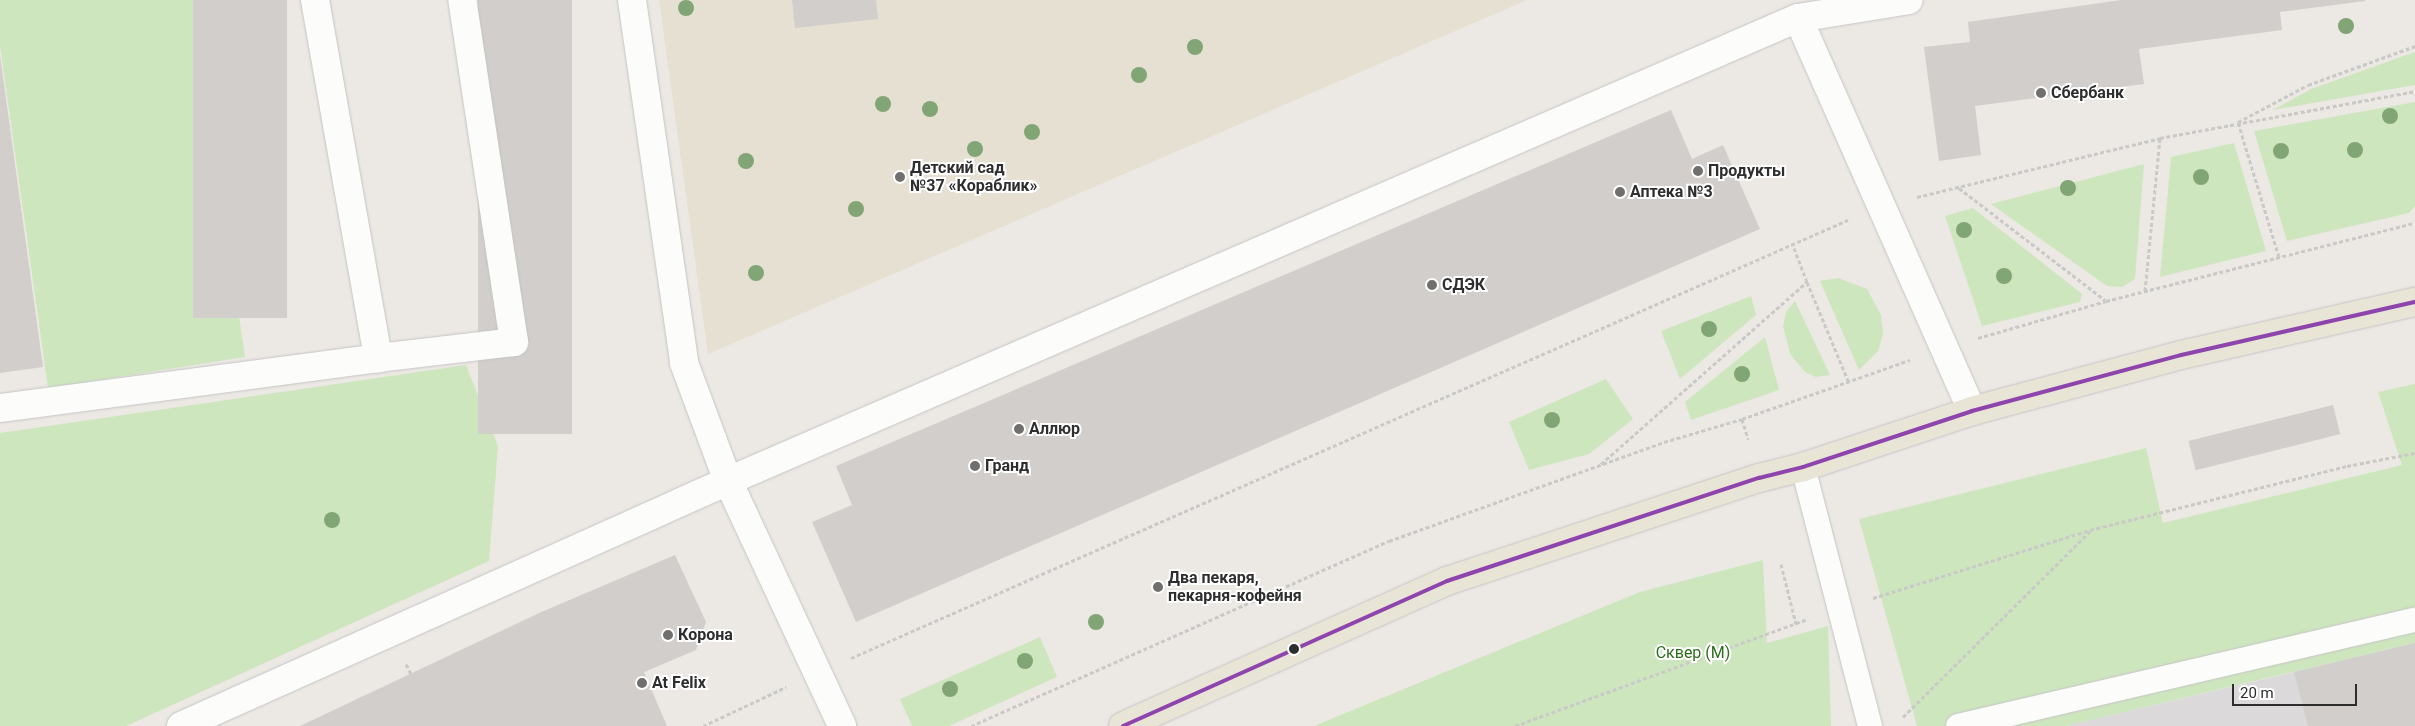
<!DOCTYPE html>
<html>
<head>
<meta charset="utf-8">
<style>
	body { margin:0 }
	#map { position:relative; width:2415px; height:726px; overflow:hidden; background:#ece8e4; font-family:Roboto,sans-serif }
	div>[style] { position:absolute }
	[style*='--x'] { left:calc(var(--x)*1px); top:calc(var(--y)*1px); width:calc(var(--w)*1px); rotate:calc(var(--a)*1deg) }
	.industrial>* { inset:0; background:#dcd9db }
	.education>* { inset:0; background:#e6e0d3 }
	.green>* { inset:0; background:#cee6be }
	.building>* { inset:0; background:#d1cecb; transform-origin:0 0 }
	.path>* { height:3px; margin-top:-1.5px; transform-origin:0; background:repeating-linear-gradient(90deg,#c9c9c8 0 4px,transparent 0 6.5px) }
	.roads { filter:drop-shadow(0 0 1px #c5c4c5) drop-shadow(0 0 1px #c5c4c5) }
	.lane>* { height:24px; margin:-12px; padding:0 12px; transform-origin:12px; border-radius:12px; background:#fcfcfb }
	.street>* { height:28px; margin:-14px; padding:0 14px; transform-origin:14px; border-radius:14px; background:#fcfcfb }
	.primary>* { height:28px; margin:-14px; padding:0 14px; transform-origin:14px; border-radius:14px; background:#e8e4d6 }
	.bus-1>* { height:4px; margin:-2px; padding:0 2px; transform-origin:2px; border-radius:2px; background:#8e44ad }
	.trees>* { width:16px; height:16px; margin:-8px; border-radius:50%; background:#82a575 }
	.dots>* { width:14px; height:14px; translate:-50% -50%; box-sizing:border-box; border:2px solid #fff; border-radius:50% }
	span { translate:-50% -50%; white-space:nowrap; text-align:center; line-height:1.15; -webkit-text-stroke:4px #fff; paint-order:stroke }
	.poi-label { font-size:16px; color:#2e2e2e; font-weight:700 }
	.left { translate:0 -50%; text-align:left }
	.park-label { font-size:16px; color:#2c6e1b }
	.scale { position:absolute; left:2232px; top:684px; width:125px; height:22px; box-sizing:border-box; border:2px solid #2e2e2e; border-top:0; padding-left:6px; font-size:15px; line-height:18px; white-space:nowrap; color:#2e2e2e; -webkit-text-stroke:4px #fff; paint-order:stroke }
</style>
</head>
<body>
<div id="map">
	<div class="industrial">
		<div style="clip-path:polygon(2415px 643px,2415px 726px,2065px 726px,2294px 672px)"></div>
	</div>
	<div class="education">
		<div style="clip-path:polygon(659px 0,1527px 0,708px 354px)"></div>
	</div>
	<div class="green">
		<div style="clip-path:polygon(0 0,193px 0,245px 357px,48px 388px,0 46px)"></div>
		<div style="clip-path:polygon(2415px 52px,2415px 85px,2273px 110px,2311px 89px)"></div>
		<div style="clip-path:polygon(2415px 102px,2415px 206px,2409px 213px,2287px 241px,2254px 131px)"></div>
		<div style="clip-path:polygon(2234px 143px,2266px 251px,2160px 277px,2171px 157px)"></div>
		<div style="clip-path:polygon(2144px 164px,2135px 279px,2122px 287px,2107px 286px,1991px 204px)"></div>
		<div style="clip-path:polygon(1973px 208px,2082px 294px,2080px 302px,1982px 326px,1945px 216px)"></div>
		<div style="clip-path:polygon(1838px 278px,1867px 289px,1881px 315px,1883px 334px,1878px 351px,1859px 370px,1820px 281px)"></div>
		<div style="clip-path:polygon(1751px 296px,1756px 315px,1680px 379px,1661px 331px)"></div>
		<div style="clip-path:polygon(1795px 301px,1830px 375px,1816px 377px,1805px 372px,1790px 354px,1783px 326px,1786px 312px)"></div>
		<div style="clip-path:polygon(1765px 337px,1779px 390px,1691px 420px,1685px 402px)"></div>
		<div style="clip-path:polygon(466px 365px,498px 446px,489px 561px,126px 726px,0 726px,0 433px)"></div>
		<div style="clip-path:polygon(1606px 379px,1633px 419px,1589px 454px,1529px 470px,1509px 422px)"></div>
		<div style="clip-path:polygon(2415px 384px,2415px 643px,2065px 726px,1917px 726px,1859px 519px,2146px 448px,2163px 523px,2402px 465px,2378px 392px)"></div>
		<div style="clip-path:polygon(1763px 560px,1767px 643px,1828px 626px,1831px 726px,1314px 726px,1640px 592px)"></div>
		<div style="clip-path:polygon(1040px 637px,1057px 677px,949px 726px,912px 726px,900px 699px)"></div>
	</div>
	<div class="building">
		<div style="left:193px;top:0;width:94px;height:318px"></div>
		<div style="left:478px;top:0;width:94px;height:434px"></div>
		<div style="clip-path:polygon(792px 0,876px 0,878px 19px,795px 28px)"></div>
		<div style="clip-path:polygon(2121px 0,2365px 0,2365px 1px,2280px 12px,2282px 30px,2139px 49px,2144px 84px,1975px 106px,1981px 155px,1939px 161px,1924px 47px,1970px 42px,1968px 22px)"></div>
		<div style="clip-path:polygon(0 55px,43px 367px,0 373px)"></div>
		<div style="clip-path:polygon(1671px 110px,1692px 159px,1723px 145px,1760px 229px,856px 622px,812px 522px,852px 505px,836px 466px)"></div>
		<div style="left:2333px;top:405px;width:30px;height:149px;rotate:76deg"></div>
		<div style="clip-path:polygon(675px 555px,706px 622px,696px 650px,644px 672px,667px 726px,300px 726px,539px 613px)"></div>
		<div style="clip-path:polygon(2415px 643px,2415px 726px,2308px 726px,2294px 672px)"></div>
	</div>
	<div class="path">
		<div style="--x:1959;--y:188;--w:184;--a:37.5"></div>
		<div style="--x:1917;--y:197;--w:250;--a:-13.6"></div>
		<div style="--x:2160;--y:138;--w:259;--a:-10.4"></div>
		<div style="--x:2279;--y:257;--w:141;--a:-106.9"></div>
		<div style="--x:2238;--y:122;--w:79;--a:-27.9"></div>
		<div style="--x:2308;--y:85;--w:114;--a:-20"></div>
		<div style="--x:1807;--y:282;--w:109;--a:67.4"></div>
		<div style="--x:2145;--y:291;--w:154;--a:-84.4"></div>
		<div style="--x:1978;--y:338;--w:133;--a:-16.1"></div>
		<div style="--x:2106;--y:301;--w:319;--a:-14.2"></div>
		<div style="--x:1742;--y:419;--w:21;--a:73"></div>
		<div style="--x:1601;--y:464;--w:275;--a:-41.5"></div>
		<div style="--x:1807;--y:282;--w:40;--a:-111"></div>
		<div style="--x:1781;--y:564;--w:62;--a:76"></div>
		<div style="--x:1873;--y:598;--w:227;--a:-17.4"></div>
		<div style="--x:2090;--y:530;--w:265;--a:-14"></div>
		<div style="--x:2347;--y:466;--w:69;--a:-10.8"></div>
		<div style="--x:851;--y:658;--w:1089;--a:-23.72"></div>
		<div style="--x:406;--y:664;--w:11;--a:63"></div>
		<div style="--x:1903;--y:717;--w:264;--a:-44.8"></div>
		<div style="--x:703;--y:726;--w:92;--a:-25.2"></div>
		<div style="--x:971;--y:726;--w:457;--a:-23.9"></div>
		<div style="--x:1389;--y:541;--w:292;--a:-19.8"></div>
		<div style="--x:1664;--y:442;--w:81;--a:-16.4"></div>
		<div style="--x:1742;--y:419;--w:178;--a:-19.4"></div>
		<div style="--x:1515;--y:726;--w:312;--a:-20.1"></div>
	</div>
	<div class="roads">
		<div class="lane">
			<div style="--x:1803;--y:467;--w:268;--a:75.5"></div>
			<div style="--x:1958;--y:726;--w:469;--a:-13.1"></div>
		</div>
		<div class="street">
			<div style="--x:315;--y:0;--w:364;--a:80"></div>
			<div style="--x:378;--y:358;--w:137;--a:-6.7"></div>
			<div style="--x:514;--y:342;--w:346;--a:-98.6"></div>
			<div style="--x:632;--y:0;--w:367;--a:81.8"></div>
			<div style="--x:684;--y:363;--w:126;--a:69.6"></div>
			<div style="--x:728;--y:481;--w:270;--a:65"></div>
			<div style="--x:1798;--y:18;--w:430;--a:66.1"></div>
			<div style="--x:0;--y:408;--w:381;--a:-7.5"></div>
			<div style="--x:181;--y:726;--w:599;--a:-24.13"></div>
			<div style="--x:728;--y:481;--w:1166;--a:-23.4"></div>
			<div style="--x:1798;--y:18;--w:112;--a:-9.2"></div>
		</div>
		<div class="primary">
			<div style="--x:1123;--y:726;--w:355;--a:-24.1"></div>
			<div style="--x:1447;--y:581;--w:329;--a:-18.3"></div>
			<div style="--x:1759;--y:478;--w:45;--a:-14"></div>
			<div style="--x:1803;--y:467;--w:178;--a:-18.3"></div>
			<div style="--x:1972;--y:411;--w:216;--a:-15"></div>
			<div style="--x:2181;--y:355;--w:240;--a:-12.8"></div>
		</div>
	</div>
	<div class="bus-1">
		<div style="--x:1123;--y:726;--w:355;--a:-24.1"></div>
		<div style="--x:1447;--y:581;--w:329;--a:-18.3"></div>
		<div style="--x:1759;--y:478;--w:45;--a:-14"></div>
		<div style="--x:1803;--y:467;--w:178;--a:-18.3"></div>
		<div style="--x:1972;--y:411;--w:216;--a:-15"></div>
		<div style="--x:2181;--y:355;--w:240;--a:-12.8"></div>
	</div>
	<div class="trees">
		<div style="left:686px;top:8px"></div>
		<div style="left:2346px;top:26px"></div>
		<div style="left:1195px;top:47px"></div>
		<div style="left:1139px;top:75px"></div>
		<div style="left:883px;top:104px"></div>
		<div style="left:930px;top:109px"></div>
		<div style="left:2390px;top:116px"></div>
		<div style="left:1032px;top:132px"></div>
		<div style="left:975px;top:149px"></div>
		<div style="left:2355px;top:150px"></div>
		<div style="left:2281px;top:151px"></div>
		<div style="left:746px;top:161px"></div>
		<div style="left:2201px;top:177px"></div>
		<div style="left:2068px;top:188px"></div>
		<div style="left:856px;top:209px"></div>
		<div style="left:1964px;top:230px"></div>
		<div style="left:756px;top:273px"></div>
		<div style="left:2004px;top:276px"></div>
		<div style="left:1709px;top:329px"></div>
		<div style="left:1742px;top:374px"></div>
		<div style="left:1552px;top:420px"></div>
		<div style="left:332px;top:520px"></div>
		<div style="left:1096px;top:622px"></div>
		<div style="left:1025px;top:661px"></div>
		<div style="left:950px;top:689px"></div>
	</div>
	<div class="dots">
		<div style="left:2041px;top:93px;background:#706f6e"></div>
		<div style="left:1698px;top:171px;background:#706f6e"></div>
		<div style="left:900px;top:177px;background:#706f6e"></div>
		<div style="left:1620px;top:192px;background:#706f6e"></div>
		<div style="left:1432px;top:285px;background:#706f6e"></div>
		<div style="left:1019px;top:429px;background:#706f6e"></div>
		<div style="left:975px;top:466px;background:#706f6e"></div>
		<div style="left:1158px;top:587px;background:#706f6e"></div>
		<div style="left:668px;top:635px;background:#706f6e"></div>
		<div style="left:1294px;top:649px;background:#2e2e2e"></div>
		<div style="left:642px;top:683px;background:#706f6e"></div>
	</div>
	<div class="poi-label">
		<span class="left" style="left:2051px;top:93px">Сбербанк</span>
		<span class="left" style="left:910px;top:177px">Детский сад<br>№37 «Кораблик»</span>
		<span class="left" style="left:1708px;top:171px">Продукты</span>
		<span class="left" style="left:1630px;top:192px">Аптека №3</span>
		<span class="left" style="left:1442px;top:285px">СДЭК</span>
		<span class="left" style="left:1029px;top:429px">Аллюр</span>
		<span class="left" style="left:985px;top:466px">Гранд</span>
		<span class="left" style="left:1168px;top:587px">Два пекаря,<br>пекарня-кофейня</span>
		<span class="left" style="left:678px;top:635px">Корона</span>
		<span class="left" style="left:652px;top:683px">At Felix</span>
	</div>
	<div class="park-label">
		<span style="left:1693px;top:653px">Сквер (М)</span>
	</div>
	<div class="scale">20 m</div>
</div>
</body>
</html>
